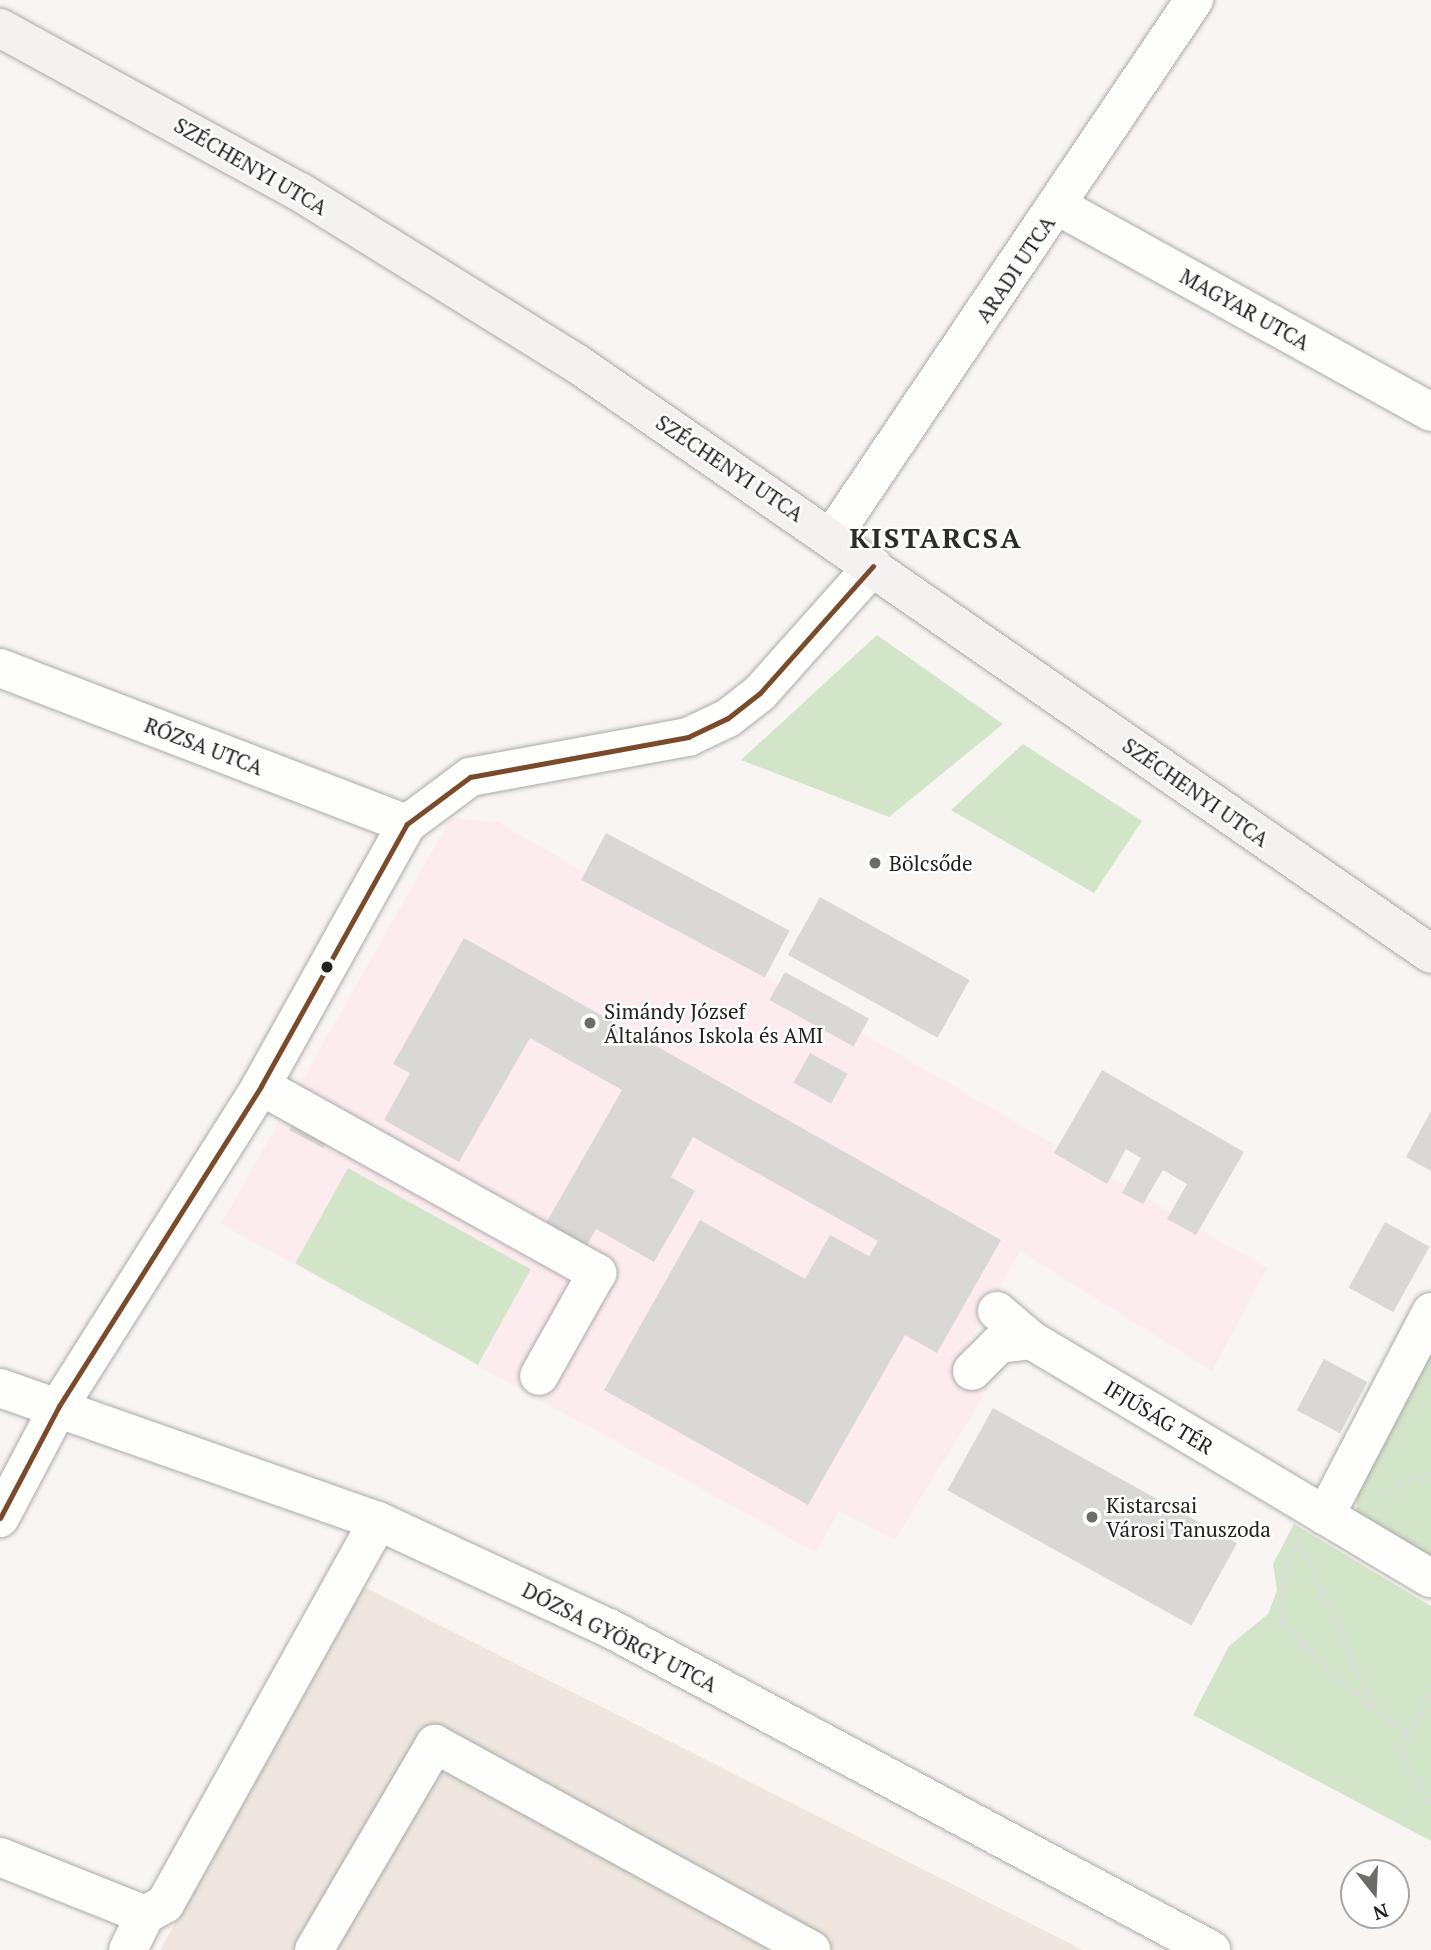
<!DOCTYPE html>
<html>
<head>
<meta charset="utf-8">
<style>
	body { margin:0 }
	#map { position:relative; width:1431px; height:1950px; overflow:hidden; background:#f8f5f3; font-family:"PT Serif",serif }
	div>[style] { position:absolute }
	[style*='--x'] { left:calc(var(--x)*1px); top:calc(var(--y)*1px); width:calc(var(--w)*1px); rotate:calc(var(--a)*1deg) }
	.built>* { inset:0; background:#eee6df }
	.education>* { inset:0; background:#fcecef }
	.green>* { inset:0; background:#d3e5c8; transform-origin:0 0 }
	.building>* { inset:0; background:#dad8d6; transform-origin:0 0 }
	.path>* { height:4.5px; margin-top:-2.25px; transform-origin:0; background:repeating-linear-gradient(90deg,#dbdbda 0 5px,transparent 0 10px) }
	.roads { filter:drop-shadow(0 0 2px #acaaa8) drop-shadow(0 0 2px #acaaa8) }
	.minor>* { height:38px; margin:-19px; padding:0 19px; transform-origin:19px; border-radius:19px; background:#fefefd }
	.major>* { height:38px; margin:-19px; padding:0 19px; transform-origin:19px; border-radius:19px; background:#f5f1f0 }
	.bus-1>* { height:5px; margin:-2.5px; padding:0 2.5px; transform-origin:2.5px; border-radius:2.5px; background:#7a4b2a }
	.dots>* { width:19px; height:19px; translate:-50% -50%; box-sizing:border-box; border:4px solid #fff; border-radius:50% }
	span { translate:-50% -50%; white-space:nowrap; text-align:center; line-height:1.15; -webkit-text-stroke:5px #fff; paint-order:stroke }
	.street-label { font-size:21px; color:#23211f }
	.poi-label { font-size:21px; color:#23211f }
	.left { translate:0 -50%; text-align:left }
	.district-label { font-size:28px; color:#302b27; font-weight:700; letter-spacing:2px }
	.north { position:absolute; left:1340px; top:1859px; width:70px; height:70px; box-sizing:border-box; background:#fff; border:2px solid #a7a6a5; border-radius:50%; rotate:162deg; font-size:19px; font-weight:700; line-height:28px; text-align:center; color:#23211f }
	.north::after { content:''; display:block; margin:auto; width:24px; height:32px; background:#6e6b69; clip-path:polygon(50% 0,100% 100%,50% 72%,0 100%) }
</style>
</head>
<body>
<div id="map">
	<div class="built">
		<div style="clip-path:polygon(364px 1587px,1083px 1950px,160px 1950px)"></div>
	</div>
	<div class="education">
		<div style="clip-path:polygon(451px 818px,498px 822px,1267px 1268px,1212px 1371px,1020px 1251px,953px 1370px,988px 1388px,895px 1540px,839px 1511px,816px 1552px,221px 1224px)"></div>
	</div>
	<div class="green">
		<div style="clip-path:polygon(877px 635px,1003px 724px,889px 817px,741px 760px)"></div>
		<div style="clip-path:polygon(1023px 744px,1142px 821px,1094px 893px,951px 810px)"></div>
		<div style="left:348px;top:1168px;width:209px;height:109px;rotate:29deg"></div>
		<div style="clip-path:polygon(1431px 1330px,1431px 1560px,1356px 1515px,1359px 1467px)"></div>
		<div style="clip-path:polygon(1294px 1524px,1431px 1606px,1431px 1841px,1193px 1715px,1229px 1646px,1268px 1614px,1277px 1590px,1273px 1564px)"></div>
	</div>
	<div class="building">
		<div style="left:606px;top:833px;width:208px;height:53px;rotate:28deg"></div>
		<div style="left:820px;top:897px;width:171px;height:66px;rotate:29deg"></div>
		<div style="clip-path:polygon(464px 938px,1001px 1240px,937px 1353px,905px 1335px,808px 1505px,604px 1390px,700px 1220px,805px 1279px,830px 1235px,869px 1256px,878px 1241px,693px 1137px,671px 1177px,695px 1191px,654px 1262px,596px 1229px,587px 1245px,546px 1223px,622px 1090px,530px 1038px,459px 1162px,384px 1120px,410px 1073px,393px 1064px)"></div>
		<div style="left:785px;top:972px;width:96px;height:32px;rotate:29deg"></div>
		<div style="left:810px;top:1053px;width:43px;height:34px;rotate:29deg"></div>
		<div style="clip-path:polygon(1102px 1070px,1244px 1152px,1196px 1235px,1167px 1219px,1187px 1184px,1163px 1170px,1143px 1204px,1122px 1193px,1141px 1158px,1126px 1149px,1107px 1184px,1054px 1153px)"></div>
		<div style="clip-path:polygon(1431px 1111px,1431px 1171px,1406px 1157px)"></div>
		<div style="left:297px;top:1116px;width:38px;height:16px;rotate:28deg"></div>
		<div style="left:1385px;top:1222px;width:51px;height:75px;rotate:29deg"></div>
		<div style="left:1324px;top:1359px;width:49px;height:58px;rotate:28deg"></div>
		<div style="left:993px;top:1408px;width:279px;height:94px;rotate:29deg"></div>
	</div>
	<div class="path">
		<div style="--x:1378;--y:1494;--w:58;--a:-24.4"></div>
		<div style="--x:1301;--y:1539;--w:42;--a:117.2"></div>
		<div style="--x:1282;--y:1576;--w:47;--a:91.2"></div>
		<div style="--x:1281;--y:1623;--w:131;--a:43.5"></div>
		<div style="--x:1376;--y:1713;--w:36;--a:32"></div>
		<div style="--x:1302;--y:1545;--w:180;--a:66.1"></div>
		<div style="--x:1431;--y:1695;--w:63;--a:122.7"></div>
		<div style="--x:1397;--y:1748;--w:65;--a:58.3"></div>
	</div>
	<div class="roads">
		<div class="minor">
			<div style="--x:1058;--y:206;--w:426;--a:28.9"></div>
			<div style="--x:832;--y:537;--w:648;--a:-56.02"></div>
			<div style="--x:0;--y:668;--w:436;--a:21"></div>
			<div style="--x:261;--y:1086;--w:385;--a:29.1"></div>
			<div style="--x:597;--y:1273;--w:118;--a:119.4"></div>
			<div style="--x:997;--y:1311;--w:45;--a:40.5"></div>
			<div style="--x:1031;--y:1340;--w:465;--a:30.8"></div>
			<div style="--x:972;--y:1371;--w:38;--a:-45"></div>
			<div style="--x:999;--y:1344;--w:32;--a:-7"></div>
			<div style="--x:0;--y:1388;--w:401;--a:19.4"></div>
			<div style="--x:378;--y:1521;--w:255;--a:24.9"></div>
			<div style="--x:609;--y:1628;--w:683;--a:28.14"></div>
			<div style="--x:1325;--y:1516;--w:230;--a:-62.5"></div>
			<div style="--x:0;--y:1518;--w:127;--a:-62.2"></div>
			<div style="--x:59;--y:1406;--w:378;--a:-57.7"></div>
			<div style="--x:261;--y:1086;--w:300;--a:-60.9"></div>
			<div style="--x:407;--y:824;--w:79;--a:-36.7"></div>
			<div style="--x:470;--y:777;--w:222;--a:-10.4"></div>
			<div style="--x:688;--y:737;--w:44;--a:-25.4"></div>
			<div style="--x:728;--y:718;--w:41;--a:-38"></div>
			<div style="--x:760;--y:693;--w:170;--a:-48.3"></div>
			<div style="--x:0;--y:1857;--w:156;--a:21.8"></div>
			<div style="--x:128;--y:1950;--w:39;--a:-64"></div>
			<div style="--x:145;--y:1915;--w:23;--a:-29"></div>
			<div style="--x:165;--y:1904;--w:438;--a:-60.9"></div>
			<div style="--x:314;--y:1950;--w:239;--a:-59.6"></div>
			<div style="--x:435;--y:1744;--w:429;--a:28.7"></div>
		</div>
		<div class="major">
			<div style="--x:0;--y:28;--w:342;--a:28.7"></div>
			<div style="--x:300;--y:192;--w:325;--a:31.8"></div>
			<div style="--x:576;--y:363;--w:1039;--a:34.65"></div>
		</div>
	</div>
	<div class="bus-1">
		<div style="--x:0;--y:1518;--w:127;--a:-62.2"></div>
		<div style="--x:59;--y:1406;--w:378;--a:-57.7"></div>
		<div style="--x:261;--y:1086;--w:300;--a:-60.9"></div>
		<div style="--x:407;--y:824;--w:79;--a:-36.7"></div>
		<div style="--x:470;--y:777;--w:222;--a:-10.4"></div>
		<div style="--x:688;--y:737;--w:44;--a:-25.4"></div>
		<div style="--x:728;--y:718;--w:41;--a:-38"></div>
		<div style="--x:760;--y:693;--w:170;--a:-48.3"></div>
	</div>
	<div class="dots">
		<div style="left:875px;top:863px;background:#6e6b69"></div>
		<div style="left:327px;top:967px;background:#23211f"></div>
		<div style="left:590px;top:1023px;background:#6e6b69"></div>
		<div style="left:1092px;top:1517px;background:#6e6b69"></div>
	</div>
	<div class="street-label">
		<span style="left:251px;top:166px;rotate:30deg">SZÉCHENYI UTCA</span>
		<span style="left:1015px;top:269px;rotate:-56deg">ARADI UTCA</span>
		<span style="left:1245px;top:309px;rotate:29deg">MAGYAR UTCA</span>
		<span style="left:730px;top:468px;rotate:34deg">SZÉCHENYI UTCA</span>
		<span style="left:204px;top:746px;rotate:21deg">RÓZSA UTCA</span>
		<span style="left:1196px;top:792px;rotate:35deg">SZÉCHENYI UTCA</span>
		<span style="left:1159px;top:1417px;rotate:31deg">IFJÚSÁG TÉR</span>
		<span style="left:620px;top:1637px;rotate:27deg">DÓZSA GYÖRGY UTCA</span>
	</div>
	<div class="poi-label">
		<span class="left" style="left:889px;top:863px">Bölcsőde</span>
		<span class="left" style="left:604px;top:1023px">Simándy József<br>Általános Iskola és AMI</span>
		<span class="left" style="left:1106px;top:1517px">Kistarcsai<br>Városi Tanuszoda</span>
	</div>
	<div class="district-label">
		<span style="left:936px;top:538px">KISTARCSA</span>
	</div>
	<div class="north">N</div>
</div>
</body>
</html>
